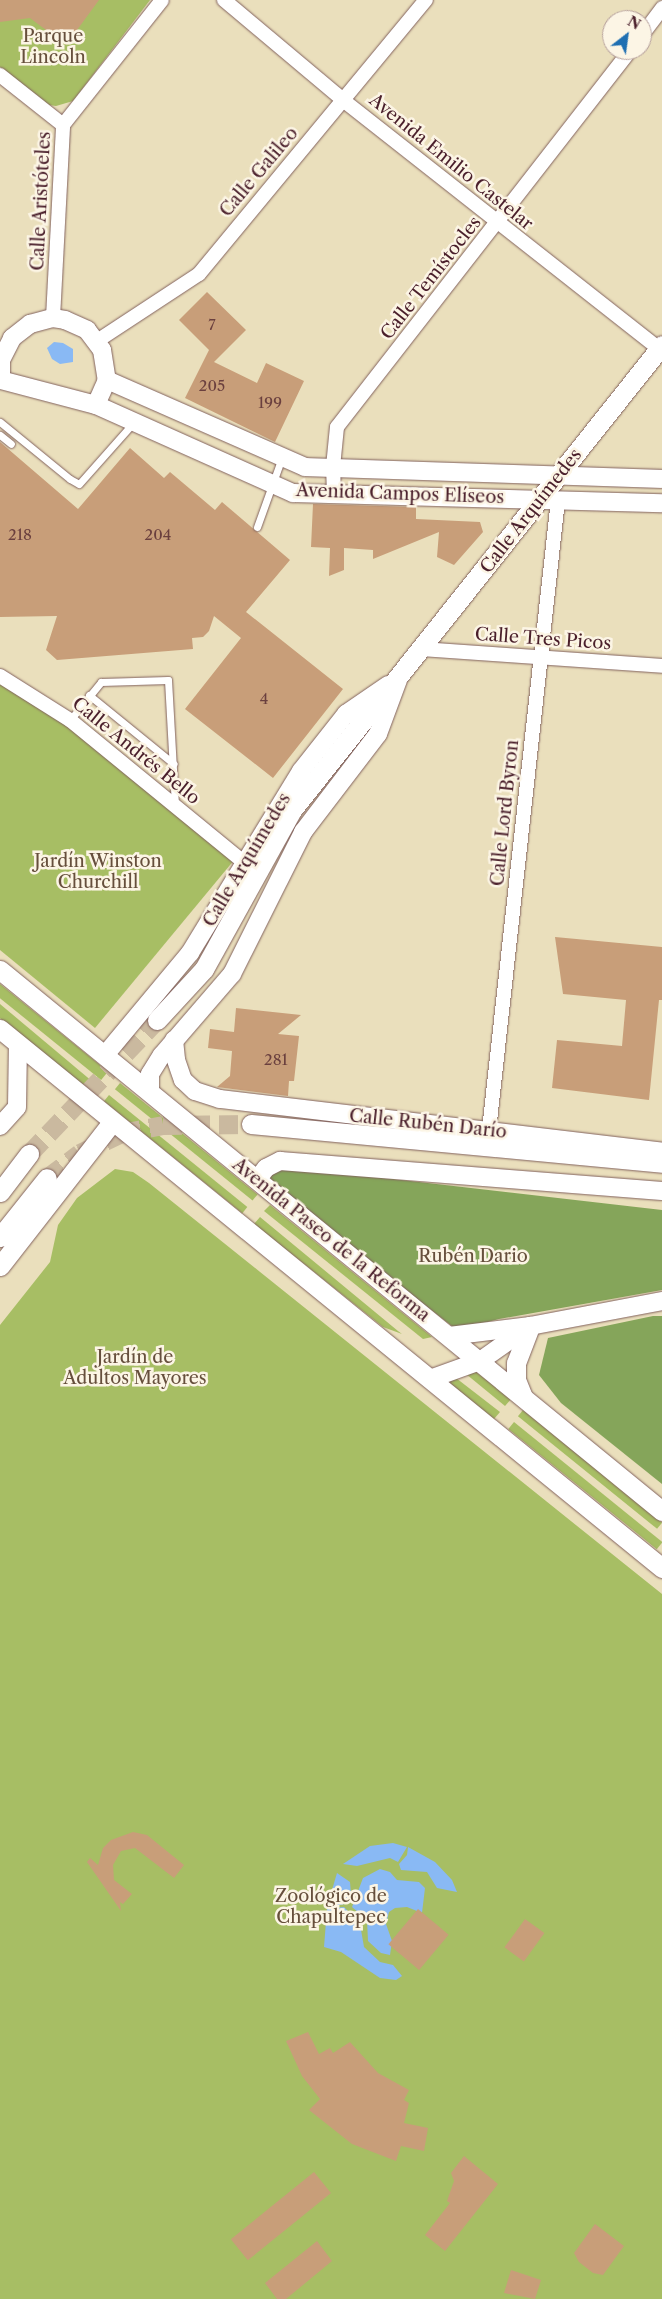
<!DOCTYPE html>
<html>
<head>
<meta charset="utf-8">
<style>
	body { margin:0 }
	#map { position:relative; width:662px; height:2299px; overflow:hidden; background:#eadfbc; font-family:"Libre Caslon Text",serif }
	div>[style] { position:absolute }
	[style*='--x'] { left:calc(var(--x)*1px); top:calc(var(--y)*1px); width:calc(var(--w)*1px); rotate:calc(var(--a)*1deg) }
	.green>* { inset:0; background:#a7be64; transform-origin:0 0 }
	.forest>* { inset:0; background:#85a55a }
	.water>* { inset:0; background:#89b9f4 }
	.building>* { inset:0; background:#c89e79; transform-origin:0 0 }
	.secondary-tunnel>* { height:19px; margin-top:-9.5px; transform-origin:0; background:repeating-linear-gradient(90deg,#cab99f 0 19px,transparent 0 28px) }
	.roads { filter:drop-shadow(0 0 1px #82625e) drop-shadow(0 0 1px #82625e) }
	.service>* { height:7px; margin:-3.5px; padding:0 3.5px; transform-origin:3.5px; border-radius:3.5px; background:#fff }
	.minor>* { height:14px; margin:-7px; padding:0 7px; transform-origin:7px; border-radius:7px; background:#fff }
	.tertiary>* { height:18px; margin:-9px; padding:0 9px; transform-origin:9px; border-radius:9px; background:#fff }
	.secondary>* { height:19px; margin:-9.5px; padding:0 9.5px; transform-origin:9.5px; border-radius:9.5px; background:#fff }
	span { translate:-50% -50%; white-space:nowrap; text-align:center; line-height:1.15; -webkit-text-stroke:5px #fcf5e5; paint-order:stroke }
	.number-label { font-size:15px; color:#6a3f3e }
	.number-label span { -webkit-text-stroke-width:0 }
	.park-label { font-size:18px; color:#664f3c }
	.street-label { font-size:18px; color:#4a1f2b }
	.north { position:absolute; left:602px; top:10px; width:50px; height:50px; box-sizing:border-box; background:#fcf5e5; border:1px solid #b59f9b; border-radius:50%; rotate:30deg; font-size:14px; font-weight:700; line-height:20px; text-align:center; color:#4a1f2b }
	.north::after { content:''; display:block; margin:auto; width:18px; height:22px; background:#1f6fb2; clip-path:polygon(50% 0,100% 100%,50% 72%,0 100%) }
</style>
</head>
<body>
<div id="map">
	<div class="green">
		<div style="clip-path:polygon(0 0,150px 0,73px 101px,56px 106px,49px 105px,0 67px)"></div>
		<div style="clip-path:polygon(0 678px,47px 705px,235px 859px,95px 1028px,0 950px)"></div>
		<div style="left:0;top:984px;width:139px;height:11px;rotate:39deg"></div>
		<div style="left:0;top:1004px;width:126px;height:11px;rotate:40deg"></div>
		<div style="left:120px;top:1083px;width:177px;height:8px;rotate:39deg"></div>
		<div style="left:109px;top:1095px;width:178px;height:8px;rotate:39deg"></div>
		<div style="clip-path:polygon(115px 1169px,133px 1172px,149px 1183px,662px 1594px,662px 2299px,0 2299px,0 1325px,50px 1262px,58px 1225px,77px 1198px)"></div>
		<div style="clip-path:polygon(270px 1205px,432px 1337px,423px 1339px,264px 1211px)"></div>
		<div style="clip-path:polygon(260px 1217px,398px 1331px,402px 1334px,383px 1327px,254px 1224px)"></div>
		<div style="clip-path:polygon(475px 1371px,511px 1399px,505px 1406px,466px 1374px)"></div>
		<div style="clip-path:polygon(456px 1378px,500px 1412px,494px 1419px,446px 1380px)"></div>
		<div style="left:523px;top:1410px;width:179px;height:8px;rotate:39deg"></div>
		<div style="left:514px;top:1422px;width:191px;height:9px;rotate:39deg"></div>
	</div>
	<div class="forest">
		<div style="clip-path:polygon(289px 1167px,662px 1210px,662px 1290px,499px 1319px,457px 1330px,268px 1184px,274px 1170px)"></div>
		<div style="clip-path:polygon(653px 1316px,662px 1316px,662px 1484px,561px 1403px,539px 1375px,548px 1338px)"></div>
	</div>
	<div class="water">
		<div style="clip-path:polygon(54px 342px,63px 343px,73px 349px,73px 362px,60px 364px,52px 359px,47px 348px)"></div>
		<div style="clip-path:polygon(393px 1843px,407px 1847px,398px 1862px,390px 1858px,357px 1866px,343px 1864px,370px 1846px)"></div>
		<div style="clip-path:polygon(408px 1847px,435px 1862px,452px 1880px,457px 1892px,437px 1888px,427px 1872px,401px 1870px,399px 1864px,407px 1855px)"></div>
		<div style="clip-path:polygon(380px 1869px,390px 1872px,397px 1880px,419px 1882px,425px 1888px,422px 1913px,407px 1907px,395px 1908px,389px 1912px,386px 1924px,392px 1941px,390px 1955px,381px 1953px,368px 1941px,367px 1920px,352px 1907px,363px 1878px)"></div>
		<div style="clip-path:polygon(337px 1873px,350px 1882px,351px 1894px,345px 1904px,327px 1907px)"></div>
		<div style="clip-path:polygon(344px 1907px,360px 1924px,364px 1947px,380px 1962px,393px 1965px,402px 1976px,396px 1980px,380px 1978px,341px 1952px,324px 1947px,327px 1909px)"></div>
	</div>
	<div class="building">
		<div style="clip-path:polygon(0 0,99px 0,66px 45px,30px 18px,0 22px)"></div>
		<div style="clip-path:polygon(207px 292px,246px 330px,214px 362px,257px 383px,266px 363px,304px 381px,275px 442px,185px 398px,209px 350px,179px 320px)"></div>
		<div style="clip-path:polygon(0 442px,78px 509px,130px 448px,164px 478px,170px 472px,215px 510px,222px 502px,290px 560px,246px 612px,343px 689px,273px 778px,185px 709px,241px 638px,214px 616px,209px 631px,203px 637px,192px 638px,193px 649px,57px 660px,46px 650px,57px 616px,0 617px)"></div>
		<div style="clip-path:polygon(313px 504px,416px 507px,416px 519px,480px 522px,483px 532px,454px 565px,437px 557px,439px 532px,373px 559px,373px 550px,344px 548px,344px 570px,329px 576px,330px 548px,311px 547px)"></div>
		<div style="clip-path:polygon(555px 937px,662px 947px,662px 1000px,659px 1000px,649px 1100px,552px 1088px,557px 1040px,622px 1046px,626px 1000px,563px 994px)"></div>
		<div style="clip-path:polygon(236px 1008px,301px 1015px,278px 1034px,299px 1036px,294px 1081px,289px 1081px,288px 1096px,217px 1087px,230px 1076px,232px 1051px,208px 1048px,210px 1029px,234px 1032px)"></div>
		<div style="clip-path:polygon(133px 1832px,147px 1835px,184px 1865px,174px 1878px,135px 1848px,121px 1851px,113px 1865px,114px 1880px,132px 1894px,123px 1904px,120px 1902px,121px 1911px,87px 1862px,90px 1858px,98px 1865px,103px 1848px,111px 1840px)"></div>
		<div style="left:418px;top:1909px;width:40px;height:46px;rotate:40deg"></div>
		<div style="left:525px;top:1919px;width:24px;height:35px;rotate:36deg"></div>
		<div style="clip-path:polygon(308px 2032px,319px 2054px,330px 2048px,333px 2053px,350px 2042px,378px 2073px,409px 2090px,404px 2100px,409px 2103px,404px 2123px,428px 2128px,424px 2151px,401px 2146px,396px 2161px,352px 2144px,309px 2110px,320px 2099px,302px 2076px,286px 2041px)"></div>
		<div style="clip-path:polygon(464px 2156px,498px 2184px,445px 2251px,425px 2235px,450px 2203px,447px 2201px,454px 2181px,451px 2173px)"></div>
		<div style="left:314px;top:2172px;width:27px;height:107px;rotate:51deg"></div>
		<div style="clip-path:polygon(595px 2224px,624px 2246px,603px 2275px,593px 2273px,579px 2262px,574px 2253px)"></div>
		<div style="clip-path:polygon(317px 2241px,332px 2261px,286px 2299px,277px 2299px,265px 2283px)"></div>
		<div style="clip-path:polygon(511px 2270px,541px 2280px,535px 2299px,504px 2293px)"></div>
	</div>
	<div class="secondary-tunnel">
		<div style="--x:29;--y:1154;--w:185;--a:-46.3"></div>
		<div style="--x:47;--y:1178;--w:41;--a:-37.1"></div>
		<div style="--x:80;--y:1153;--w:47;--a:-25.5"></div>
		<div style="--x:122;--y:1133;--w:42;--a:-11"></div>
		<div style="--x:163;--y:1125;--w:88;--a:-0.7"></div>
	</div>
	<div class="roads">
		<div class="service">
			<div style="--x:0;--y:422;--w:90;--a:39.2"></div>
			<div style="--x:70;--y:479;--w:10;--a:29"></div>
			<div style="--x:79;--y:484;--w:83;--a:-48.4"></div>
			<div style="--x:0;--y:435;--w:14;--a:39"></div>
			<div style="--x:257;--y:527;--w:74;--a:-70.3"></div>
			<div style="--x:89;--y:695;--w:109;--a:39.1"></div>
			<div style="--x:70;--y:720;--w:49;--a:-50.8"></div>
			<div style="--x:101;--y:682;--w:67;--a:-1.7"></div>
			<div style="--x:168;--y:680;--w:125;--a:86.8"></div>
		</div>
		<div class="minor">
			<div style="--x:224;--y:0;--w:155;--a:40"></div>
			<div style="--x:343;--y:100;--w:402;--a:38.2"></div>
			<div style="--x:642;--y:35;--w:34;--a:-53"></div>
			<div style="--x:0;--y:75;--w:80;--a:38.4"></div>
			<div style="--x:53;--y:318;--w:193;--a:-87"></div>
			<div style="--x:63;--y:125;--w:159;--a:-51.6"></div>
			<div style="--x:97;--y:341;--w:122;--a:-33.3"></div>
			<div style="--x:199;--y:274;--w:356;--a:-50.4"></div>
			<div style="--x:334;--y:494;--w:27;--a:-92"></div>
			<div style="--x:333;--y:467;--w:40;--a:-84.3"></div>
			<div style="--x:337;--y:427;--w:477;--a:-52.1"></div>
			<div style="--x:421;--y:649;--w:242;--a:4"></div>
			<div style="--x:0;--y:676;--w:83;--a:32.2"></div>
			<div style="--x:70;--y:720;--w:226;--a:39.3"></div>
			<div style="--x:489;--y:1130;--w:634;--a:-83.75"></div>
		</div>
		<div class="tertiary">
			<div style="--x:53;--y:318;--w:12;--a:9"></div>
			<div style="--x:65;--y:320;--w:24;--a:24"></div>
			<div style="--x:87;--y:330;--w:25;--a:53"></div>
			<div style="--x:102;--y:350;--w:30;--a:81"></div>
			<div style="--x:107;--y:380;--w:27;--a:114"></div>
			<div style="--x:96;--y:405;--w:98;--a:-165.3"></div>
			<div style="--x:1;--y:380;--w:20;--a:-90"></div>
			<div style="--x:1;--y:360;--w:25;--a:-63"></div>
			<div style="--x:12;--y:338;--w:23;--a:-38"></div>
			<div style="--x:30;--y:324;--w:24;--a:-15"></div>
			<div style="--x:107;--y:380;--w:216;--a:23.7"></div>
			<div style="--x:305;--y:467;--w:357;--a:1.9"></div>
			<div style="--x:96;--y:405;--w:216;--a:24.1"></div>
			<div style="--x:293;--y:493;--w:369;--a:1.6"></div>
			<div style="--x:174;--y:1040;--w:20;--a:84"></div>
			<div style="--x:176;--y:1060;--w:21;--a:71"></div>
			<div style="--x:183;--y:1080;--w:16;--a:43"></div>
			<div style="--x:195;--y:1091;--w:26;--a:18"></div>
			<div style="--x:220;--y:1099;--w:445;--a:6.8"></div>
			<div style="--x:105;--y:1055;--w:133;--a:-50.2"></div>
			<div style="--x:190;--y:953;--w:213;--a:-58.6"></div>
			<div style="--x:301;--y:771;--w:73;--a:-51.7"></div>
			<div style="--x:346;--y:714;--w:51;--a:-34.6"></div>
			<div style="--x:150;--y:1092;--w:18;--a:-90"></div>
			<div style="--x:150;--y:1074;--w:22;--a:-58"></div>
			<div style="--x:162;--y:1055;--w:107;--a:-49.2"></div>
			<div style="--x:232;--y:974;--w:159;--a:-63.4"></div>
			<div style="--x:303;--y:832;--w:123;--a:-52.6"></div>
			<div style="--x:378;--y:734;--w:58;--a:-69.7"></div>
			<div style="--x:0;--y:1126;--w:25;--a:-48"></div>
			<div style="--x:17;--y:1107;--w:63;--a:-89.1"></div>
			<div style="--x:257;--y:1180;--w:15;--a:-53"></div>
			<div style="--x:266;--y:1168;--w:16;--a:-27"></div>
			<div style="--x:280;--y:1161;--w:383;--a:4.5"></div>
			<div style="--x:449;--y:1336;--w:82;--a:-7"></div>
			<div style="--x:530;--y:1326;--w:134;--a:-10.7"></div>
			<div style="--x:430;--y:1379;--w:53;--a:-19.8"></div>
			<div style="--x:480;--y:1361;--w:57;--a:-35.1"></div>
		</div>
		<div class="secondary">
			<div style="--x:0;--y:970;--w:855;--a:39.26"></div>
			<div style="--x:157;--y:1020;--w:69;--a:-47.3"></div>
			<div style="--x:204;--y:969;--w:182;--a:-61"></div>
			<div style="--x:292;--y:810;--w:594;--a:-51.49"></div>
			<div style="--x:0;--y:1029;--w:854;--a:39.15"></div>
			<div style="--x:251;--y:1124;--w:413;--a:5.4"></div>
			<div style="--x:0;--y:1192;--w:48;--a:-52.7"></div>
			<div style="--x:0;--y:1237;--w:75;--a:-51.5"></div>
			<div style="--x:0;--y:1266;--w:182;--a:-52.1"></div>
			<div style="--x:523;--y:1397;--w:18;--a:-112"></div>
			<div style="--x:516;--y:1380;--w:17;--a:-90"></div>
			<div style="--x:516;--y:1363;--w:40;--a:-69"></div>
		</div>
	</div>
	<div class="number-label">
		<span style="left:212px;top:325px">7</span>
		<span style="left:212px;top:386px">205</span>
		<span style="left:270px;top:403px">199</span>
		<span style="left:20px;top:535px">218</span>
		<span style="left:158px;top:535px">204</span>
		<span style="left:264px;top:699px">4</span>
		<span style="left:276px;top:1060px">281</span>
	</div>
	<div class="park-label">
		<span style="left:53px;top:47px">Parque<br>Lincoln</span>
		<span style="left:98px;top:872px">Jardín Winston<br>Churchill</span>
		<span style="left:473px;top:1256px">Rubén Dario</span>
		<span style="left:135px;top:1368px">Jardín de<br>Adultos Mayores</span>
		<span style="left:331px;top:1907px">Zoológico de<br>Chapultepec</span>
	</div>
	<div class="street-label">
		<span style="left:451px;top:162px;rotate:39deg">Avenida Emilio Castelar</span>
		<span style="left:259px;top:172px;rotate:-50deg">Calle Galileo</span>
		<span style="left:41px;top:201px;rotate:-87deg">Calle Aristóteles</span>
		<span style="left:431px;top:278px;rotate:-52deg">Calle Temístocles</span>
		<span style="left:400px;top:494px;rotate:2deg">Avenida Campos Elíseos</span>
		<span style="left:531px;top:511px;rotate:-52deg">Calle Arquímedes</span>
		<span style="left:543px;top:639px;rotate:4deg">Calle Tres Picos</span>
		<span style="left:136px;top:751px;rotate:39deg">Calle Andrés Bello</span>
		<span style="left:505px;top:813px;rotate:-84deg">Calle Lord Byron</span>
		<span style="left:247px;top:860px;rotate:-59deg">Calle Arquímedes</span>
		<span style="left:428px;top:1124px;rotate:6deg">Calle Rubén Darío</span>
		<span style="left:331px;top:1240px;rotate:39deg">Avenida Paseo de la Reforma</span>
	</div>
	<div class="north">N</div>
</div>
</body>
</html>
